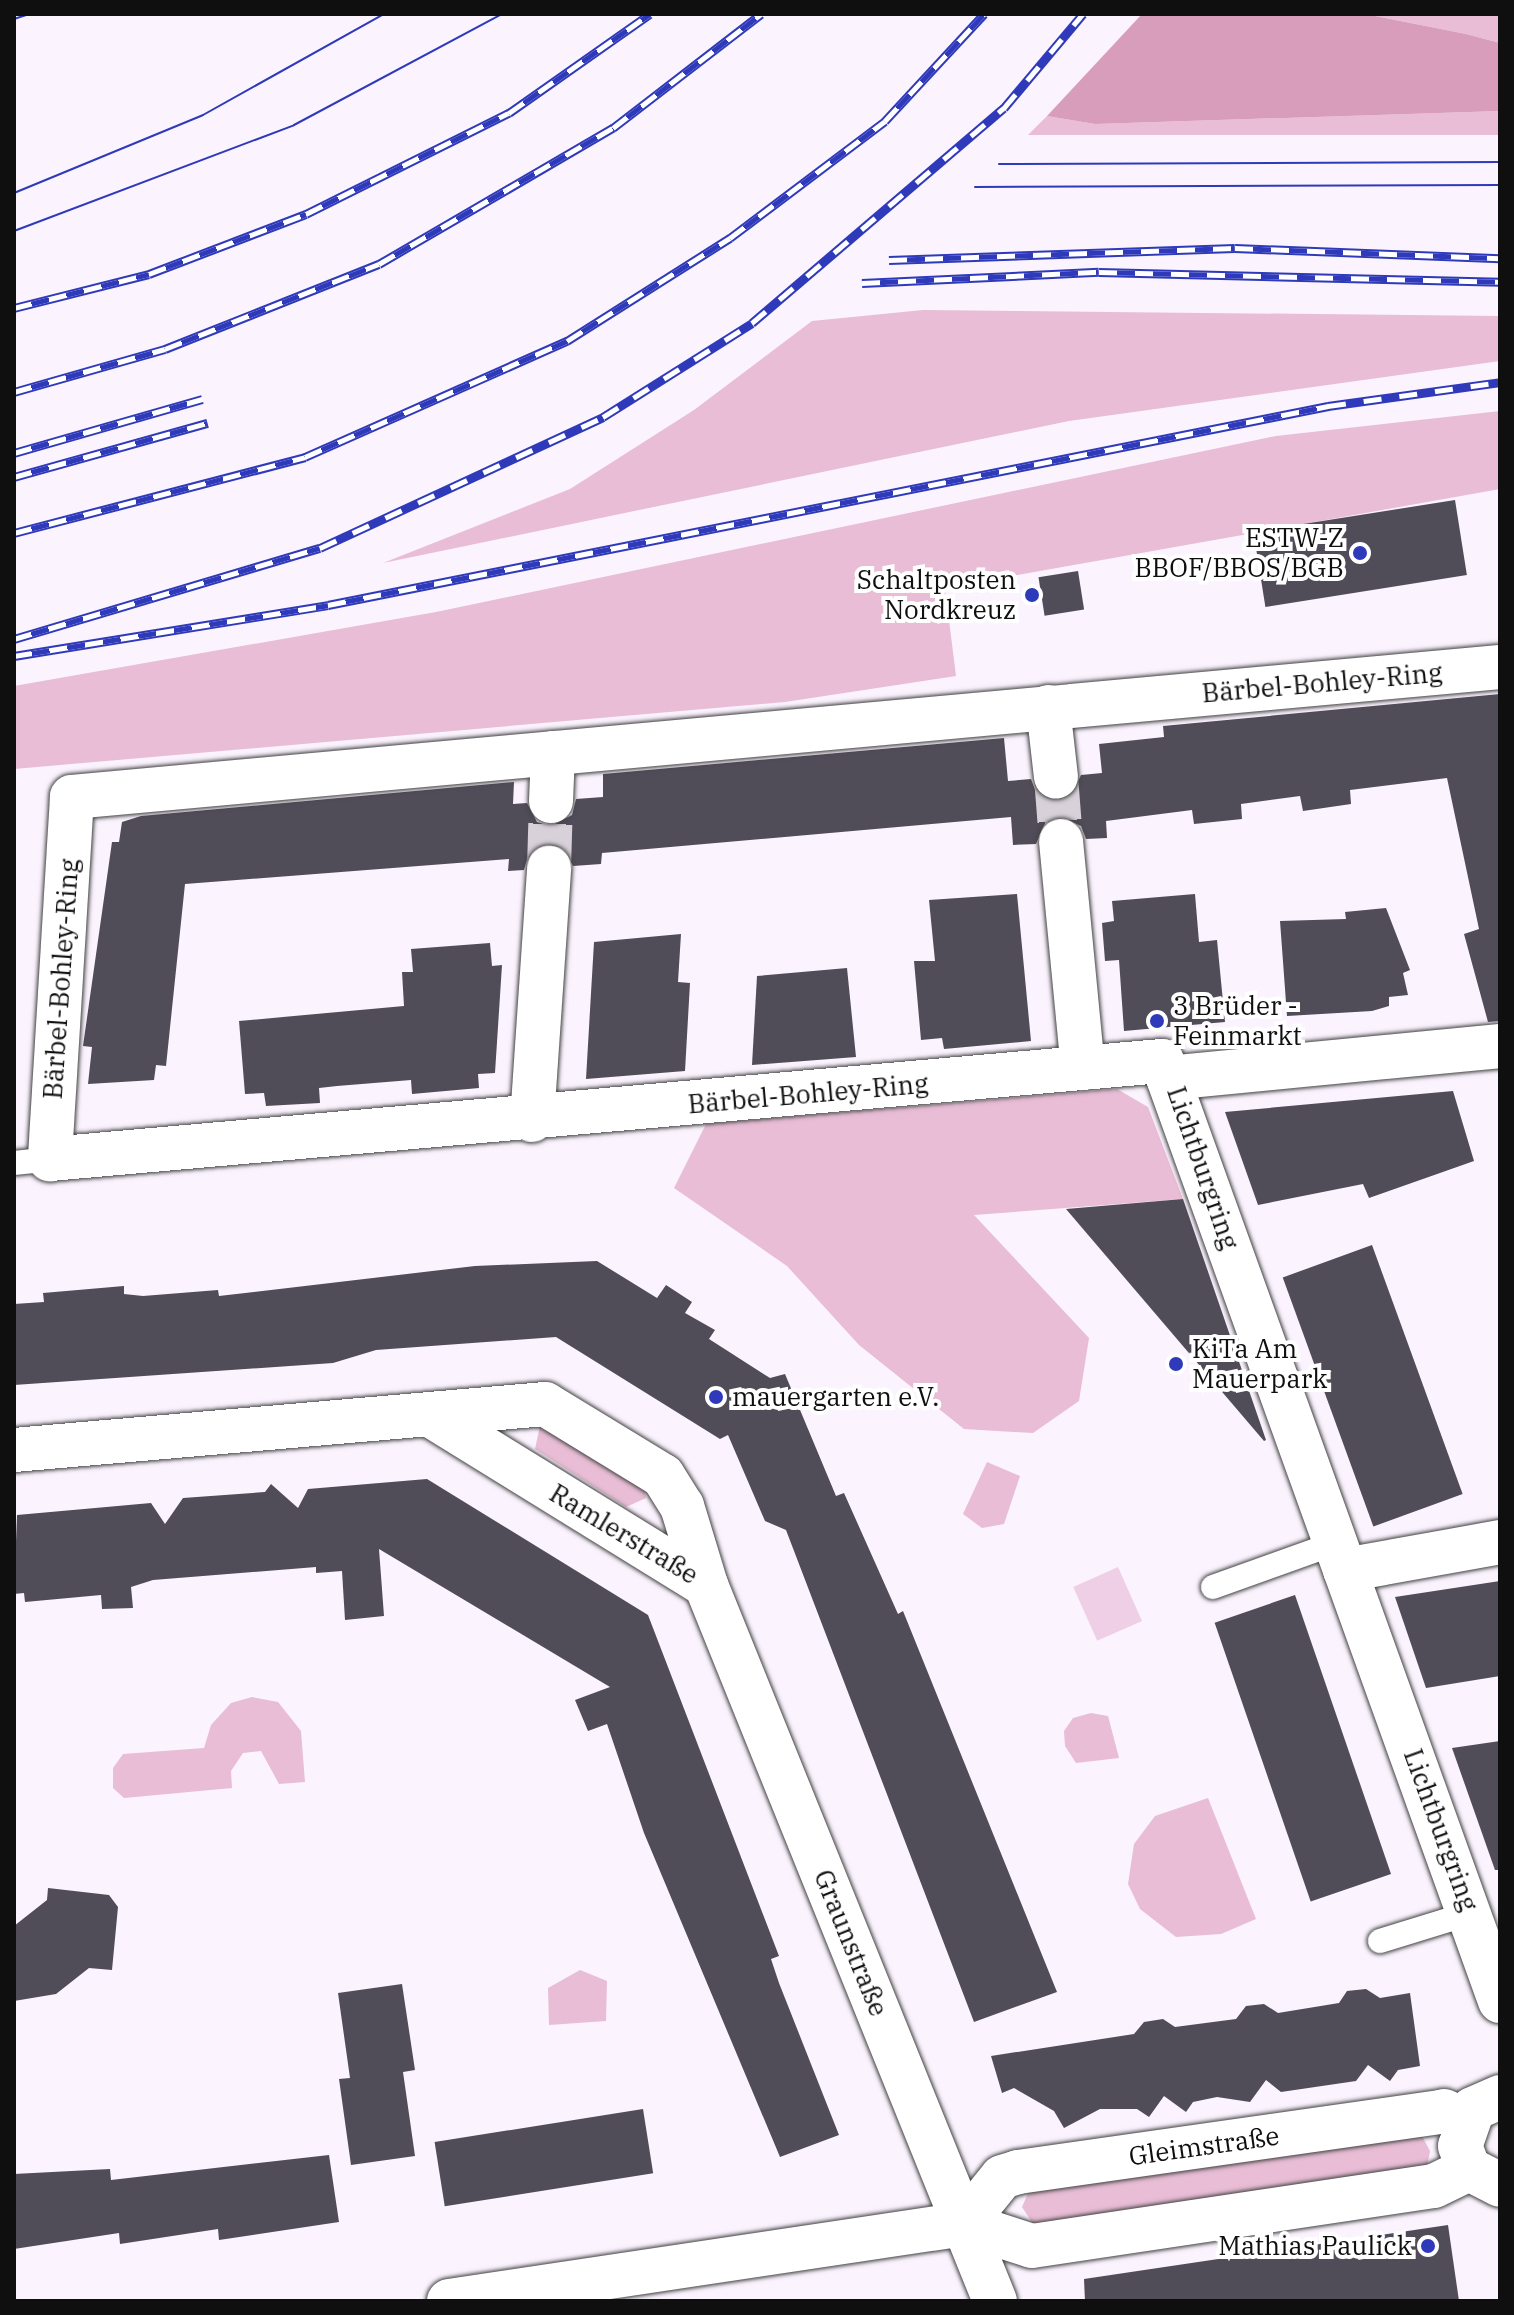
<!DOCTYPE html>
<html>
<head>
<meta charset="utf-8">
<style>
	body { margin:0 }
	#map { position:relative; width:1514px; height:2315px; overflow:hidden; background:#fbf3fe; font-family:"IBM Plex Serif",serif }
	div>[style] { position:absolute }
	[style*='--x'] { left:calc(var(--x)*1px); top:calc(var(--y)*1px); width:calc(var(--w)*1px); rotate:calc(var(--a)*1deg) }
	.green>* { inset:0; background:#e8bdd5 }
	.forest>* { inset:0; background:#d79dba }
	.pitch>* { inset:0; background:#efcfe5; transform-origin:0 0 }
	.building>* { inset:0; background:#504c58; transform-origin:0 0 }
	.minor-tunnel>* { height:44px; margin-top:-22px; transform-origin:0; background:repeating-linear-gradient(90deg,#d8d1da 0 44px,transparent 0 66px) }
	.roads { filter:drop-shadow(0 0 2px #424242) drop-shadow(0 0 2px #424242) }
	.service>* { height:24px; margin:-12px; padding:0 12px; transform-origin:12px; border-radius:12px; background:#fff }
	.minor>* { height:44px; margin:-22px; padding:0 22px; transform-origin:22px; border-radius:22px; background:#fff }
	.tertiary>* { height:44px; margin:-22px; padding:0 22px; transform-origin:22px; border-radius:22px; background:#fff }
	.tram>* { height:2px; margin:-1px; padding:0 1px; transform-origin:1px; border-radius:1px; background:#2e3ab9 }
	.rail>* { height:9px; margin-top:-4.5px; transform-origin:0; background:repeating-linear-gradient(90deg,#fff 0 18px,#2e3ab9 0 36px); box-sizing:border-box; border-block:2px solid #2e3ab9 }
	.dots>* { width:22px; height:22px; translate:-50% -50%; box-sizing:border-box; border:4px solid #fff; border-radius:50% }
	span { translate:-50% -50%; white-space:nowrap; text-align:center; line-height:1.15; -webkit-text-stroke:8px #fff; paint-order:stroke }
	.poi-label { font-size:26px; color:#0f0f0f }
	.right { translate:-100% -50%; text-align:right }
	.left { translate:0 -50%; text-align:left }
	.street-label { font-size:26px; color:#0f0f0f }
	.frame { position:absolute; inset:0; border:16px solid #0f0f0f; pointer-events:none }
</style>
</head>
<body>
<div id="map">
	<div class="green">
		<div style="clip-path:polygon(1365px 14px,1500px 14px,1500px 43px,1466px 34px)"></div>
		<div style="clip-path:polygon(1500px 111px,1500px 135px,1028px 135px,1047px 116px,1095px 124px)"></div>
		<div style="clip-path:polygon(923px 310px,1500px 316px,1500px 361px,1069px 421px,383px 563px,570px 489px,694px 410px,812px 321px)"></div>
		<div style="clip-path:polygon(1500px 411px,1500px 489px,945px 588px,956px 676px,785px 702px,14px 769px,14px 686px,436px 612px,1276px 436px)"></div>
		<div style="clip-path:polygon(1117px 1089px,1148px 1107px,1183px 1199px,974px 1215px,1089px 1338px,1079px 1401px,1033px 1433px,964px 1429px,859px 1345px,787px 1266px,674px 1188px,706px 1124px)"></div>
		<div style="clip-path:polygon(540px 1426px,643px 1485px,646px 1498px,626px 1507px,535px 1449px)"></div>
		<div style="clip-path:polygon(987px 1462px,1020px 1476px,1004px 1524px,982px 1528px,963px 1514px)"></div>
		<div style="clip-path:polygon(252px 1697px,278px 1702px,301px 1731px,305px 1782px,279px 1784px,261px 1751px,243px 1753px,231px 1771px,232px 1788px,124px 1798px,113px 1788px,113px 1768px,123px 1754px,204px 1748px,211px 1725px,231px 1703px)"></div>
		<div style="clip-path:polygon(1091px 1713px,1108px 1716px,1119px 1758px,1076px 1763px,1065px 1746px,1064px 1731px,1073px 1718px)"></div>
		<div style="clip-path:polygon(1208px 1798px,1256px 1919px,1221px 1934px,1176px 1937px,1140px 1909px,1128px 1884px,1134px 1844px,1155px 1816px)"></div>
		<div style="clip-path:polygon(580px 1970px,607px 1981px,606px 2021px,549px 2025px,548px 1988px)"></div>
		<div style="clip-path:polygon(1421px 2134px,1430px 2151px,1426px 2172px,1035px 2227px,1022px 2207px,1030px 2189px)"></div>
	</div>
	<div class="forest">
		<div style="clip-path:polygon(1142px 14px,1365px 14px,1466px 34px,1500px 43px,1500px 111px,1095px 124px,1047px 116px)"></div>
	</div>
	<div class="pitch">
		<div style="left:1118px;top:1567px;width:59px;height:49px;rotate:66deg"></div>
	</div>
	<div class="building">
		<div style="left:1455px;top:500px;width:76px;height:204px;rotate:81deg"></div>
		<div style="left:1078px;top:571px;width:39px;height:40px;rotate:81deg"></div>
		<div style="clip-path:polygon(1500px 694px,1500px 1021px,1488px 1022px,1464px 934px,1479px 929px,1447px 778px,1350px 790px,1351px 804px,1303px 811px,1300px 796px,1241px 804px,1242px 819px,1194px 824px,1192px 810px,1106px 821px,1107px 838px,1086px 839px,1081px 826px,1059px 816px,1046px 821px,1036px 844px,1013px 845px,1011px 817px,602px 853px,601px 864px,573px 866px,564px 848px,550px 843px,529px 853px,524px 870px,508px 871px,509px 859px,185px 884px,166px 1066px,156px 1065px,154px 1080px,88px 1084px,92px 1047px,83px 1046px,112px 842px,119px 842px,122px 822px,141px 816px,514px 782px,513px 804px,527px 803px,537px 822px,551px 826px,572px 815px,576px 799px,603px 797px,603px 774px,1004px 738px,1008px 781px,1031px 779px,1036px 792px,1058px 802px,1071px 797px,1081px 775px,1102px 773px,1099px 744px,1164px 737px,1163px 726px)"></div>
		<div style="clip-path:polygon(1017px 894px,1031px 1041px,944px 1049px,942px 1038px,921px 1040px,914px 961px,935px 961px,929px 900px)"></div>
		<div style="clip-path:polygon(1195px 894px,1199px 942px,1217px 940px,1225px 1022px,1124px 1031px,1119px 960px,1105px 961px,1102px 923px,1114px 921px,1112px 901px)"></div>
		<div style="clip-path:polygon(1386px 908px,1410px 970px,1403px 973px,1408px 995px,1389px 997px,1389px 1006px,1372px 1011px,1287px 1016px,1280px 921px,1346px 919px,1345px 912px)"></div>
		<div style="clip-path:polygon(681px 934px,678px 982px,690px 983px,685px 1071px,586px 1079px,594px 942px)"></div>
		<div style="clip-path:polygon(490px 943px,492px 966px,502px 965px,495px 1073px,478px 1074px,479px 1088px,412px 1094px,411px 1080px,337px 1086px,319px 1088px,320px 1103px,266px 1106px,264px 1093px,245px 1094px,239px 1021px,404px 1006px,402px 972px,413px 972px,411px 949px)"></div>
		<div style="clip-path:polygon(847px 968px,856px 1057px,752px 1065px,757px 976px)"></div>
		<div style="clip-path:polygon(1453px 1091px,1474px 1161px,1369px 1198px,1363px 1184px,1258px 1205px,1225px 1112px)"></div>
		<div style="clip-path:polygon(1183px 1199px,1266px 1440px,1264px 1441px,1066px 1209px)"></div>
		<div style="left:1372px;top:1245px;width:265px;height:95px;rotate:70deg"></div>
		<div style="clip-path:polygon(597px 1261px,657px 1298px,666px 1285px,692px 1302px,685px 1313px,715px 1330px,709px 1339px,770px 1378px,785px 1374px,836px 1496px,844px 1493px,898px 1614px,903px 1611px,1057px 1992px,974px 2022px,786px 1530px,765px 1521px,728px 1435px,720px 1439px,556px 1337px,376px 1350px,333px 1363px,14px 1385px,14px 1304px,44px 1302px,43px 1293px,124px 1286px,124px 1294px,143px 1296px,218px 1290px,219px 1296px,475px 1266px)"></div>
		<div style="clip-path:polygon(427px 1479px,648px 1615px,779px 1956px,771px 1959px,779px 1983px,839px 2135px,780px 2157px,644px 1833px,607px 1724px,588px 1731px,575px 1700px,610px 1687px,379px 1549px,384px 1616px,345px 1620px,342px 1571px,316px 1573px,316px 1567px,153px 1580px,131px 1587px,133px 1608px,102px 1609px,101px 1595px,25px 1602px,24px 1593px,14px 1594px,17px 1515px,151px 1503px,165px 1524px,183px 1498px,265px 1492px,271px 1484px,298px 1508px,308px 1489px)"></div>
		<div style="clip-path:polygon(1500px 1581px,1500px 1676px,1426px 1688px,1395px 1597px)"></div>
		<div style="left:1295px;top:1595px;width:295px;height:85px;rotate:71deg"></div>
		<div style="clip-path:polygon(1500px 1741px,1500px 1870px,1495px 1870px,1452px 1748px)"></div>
		<div style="clip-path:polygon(48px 1888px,109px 1895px,118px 1907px,112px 1970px,89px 1968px,56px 1994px,14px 2001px,14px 1926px,47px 1900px)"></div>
		<div style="clip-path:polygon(402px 1984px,415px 2070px,403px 2072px,415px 2156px,351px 2165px,339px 2079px,350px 2078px,338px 1993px)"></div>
		<div style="clip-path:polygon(1366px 1989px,1380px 1998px,1410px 1993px,1420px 2066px,1398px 2070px,1390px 2081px,1368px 2065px,1356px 2081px,1281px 2092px,1266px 2080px,1250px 2102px,1217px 2097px,1193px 2102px,1186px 2112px,1164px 2096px,1149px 2117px,1137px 2109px,1100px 2109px,1064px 2128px,1054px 2111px,1014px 2088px,1002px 2093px,991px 2056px,1134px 2034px,1144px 2022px,1163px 2019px,1175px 2027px,1236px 2019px,1246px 2006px,1264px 2004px,1278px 2013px,1339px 2003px,1347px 1991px)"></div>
		<div style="left:643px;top:2109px;width:65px;height:211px;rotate:81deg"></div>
		<div style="clip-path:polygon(329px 2155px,339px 2222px,219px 2240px,218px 2229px,120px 2244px,119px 2233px,14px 2249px,14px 2174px,110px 2169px,111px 2180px)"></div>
		<div style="clip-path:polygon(1448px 2225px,1459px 2301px,1085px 2301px,1084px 2279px)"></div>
	</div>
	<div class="minor-tunnel">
		<div style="--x:1056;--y:777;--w:64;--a:85.5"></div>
		<div style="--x:549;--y:868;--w:67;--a:-88.3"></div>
	</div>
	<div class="roads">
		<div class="service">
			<div style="--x:14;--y:1163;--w:36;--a:-6"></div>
			<div style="--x:1213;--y:1587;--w:131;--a:-19.7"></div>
			<div style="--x:1380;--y:1941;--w:95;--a:-17.1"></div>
		</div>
		<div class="minor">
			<div style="--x:1500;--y:667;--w:1434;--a:174.8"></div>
			<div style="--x:72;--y:797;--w:363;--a:93.5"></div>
			<div style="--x:50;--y:1159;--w:1116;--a:-5.04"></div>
			<div style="--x:1162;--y:1061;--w:999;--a:70.22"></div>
			<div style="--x:1048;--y:707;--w:70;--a:83.5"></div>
			<div style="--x:551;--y:801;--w:48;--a:-87.6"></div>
			<div style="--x:1061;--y:841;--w:228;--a:84.5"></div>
			<div style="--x:1168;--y:1078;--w:334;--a:-5.5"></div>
			<div style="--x:532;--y:1120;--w:253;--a:-86.1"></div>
			<div style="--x:432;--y:1416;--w:322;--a:31.7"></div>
			<div style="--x:14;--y:1450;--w:533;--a:-4.95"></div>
			<div style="--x:545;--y:1404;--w:138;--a:31.4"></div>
			<div style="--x:663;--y:1476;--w:36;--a:58"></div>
			<div style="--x:682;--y:1506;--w:83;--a:73.1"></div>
			<div style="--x:706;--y:1585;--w:772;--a:68.02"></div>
			<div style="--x:1345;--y:1570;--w:158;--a:-10.2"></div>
		</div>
		<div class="tertiary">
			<div style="--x:1500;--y:2097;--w:30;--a:156"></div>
			<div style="--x:1473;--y:2109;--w:39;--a:109"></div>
			<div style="--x:1460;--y:2146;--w:25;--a:69"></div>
			<div style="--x:1469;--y:2169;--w:35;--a:27"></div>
			<div style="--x:964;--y:2224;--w:60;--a:-51"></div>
			<div style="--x:1002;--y:2177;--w:17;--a:-17"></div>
			<div style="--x:1018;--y:2172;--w:430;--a:-8.1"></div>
			<div style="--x:1444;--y:2111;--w:23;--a:23"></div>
			<div style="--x:449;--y:2301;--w:521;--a:-8.5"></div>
			<div style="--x:964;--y:2224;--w:71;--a:17.9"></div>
			<div style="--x:1032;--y:2246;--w:406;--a:-8.5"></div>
			<div style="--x:1434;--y:2186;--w:39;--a:-26"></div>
		</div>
	</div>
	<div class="tram">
		<div style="--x:14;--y:19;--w:16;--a:-18"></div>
		<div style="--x:999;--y:164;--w:501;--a:-0.23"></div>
		<div style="--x:975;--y:187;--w:525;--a:-0.22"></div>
		<div style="--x:14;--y:193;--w:204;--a:-22.4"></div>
		<div style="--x:203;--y:115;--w:207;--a:-29.2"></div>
		<div style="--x:14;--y:231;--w:299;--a:-20.7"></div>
		<div style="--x:294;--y:125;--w:236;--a:-28.1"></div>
	</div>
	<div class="rail">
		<div style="--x:889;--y:260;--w:346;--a:-2"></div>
		<div style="--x:1235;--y:248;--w:265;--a:2.2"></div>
		<div style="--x:862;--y:283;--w:237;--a:-2.7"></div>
		<div style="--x:1099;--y:272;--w:401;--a:1.4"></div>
		<div style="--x:14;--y:308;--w:139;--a:-14.1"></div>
		<div style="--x:149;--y:274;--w:168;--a:-20.9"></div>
		<div style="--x:306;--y:214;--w:227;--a:-26.5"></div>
		<div style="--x:509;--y:113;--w:172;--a:-35.1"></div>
		<div style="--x:14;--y:392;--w:157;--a:-15.9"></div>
		<div style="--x:165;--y:349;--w:230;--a:-21.7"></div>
		<div style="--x:379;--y:264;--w:271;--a:-30.2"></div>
		<div style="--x:613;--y:128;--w:187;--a:-37.6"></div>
		<div style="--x:14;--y:453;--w:196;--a:-16"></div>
		<div style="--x:14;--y:477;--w:201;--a:-15.6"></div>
		<div style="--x:14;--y:533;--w:301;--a:-14.6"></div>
		<div style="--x:305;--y:457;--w:287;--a:-23.9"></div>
		<div style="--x:567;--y:341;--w:193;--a:-32.3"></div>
		<div style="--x:730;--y:238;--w:194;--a:-37"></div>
		<div style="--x:885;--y:121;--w:146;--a:-47.2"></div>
		<div style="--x:14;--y:639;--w:319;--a:-16.6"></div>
		<div style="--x:320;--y:548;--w:312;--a:-24.8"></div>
		<div style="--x:603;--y:417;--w:176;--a:-32.2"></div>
		<div style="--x:752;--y:323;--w:331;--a:-40.5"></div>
		<div style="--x:1004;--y:108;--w:123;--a:-50"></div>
		<div style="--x:14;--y:656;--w:318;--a:-9.2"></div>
		<div style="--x:328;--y:605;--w:1020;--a:-11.25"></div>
		<div style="--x:1328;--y:406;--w:174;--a:-7.9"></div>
	</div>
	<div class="dots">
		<div style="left:1360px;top:553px;background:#2e3ab9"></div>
		<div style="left:1032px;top:595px;background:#2e3ab9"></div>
		<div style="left:1157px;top:1021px;background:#2e3ab9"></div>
		<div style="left:1176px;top:1364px;background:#2e3ab9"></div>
		<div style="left:716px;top:1397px;background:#2e3ab9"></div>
		<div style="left:1428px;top:2246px;background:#2e3ab9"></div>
	</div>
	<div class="poi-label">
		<span class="right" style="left:1344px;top:553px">ESTW-Z<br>BBOF/BBOS/BGB</span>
		<span class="right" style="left:1016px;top:595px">Schaltposten<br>Nordkreuz</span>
		<span class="left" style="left:1173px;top:1021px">3 Brüder -<br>Feinmarkt</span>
		<span class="left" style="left:1192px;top:1364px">KiTa Am<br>Mauerpark</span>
		<span class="left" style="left:732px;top:1397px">mauergarten e.V.</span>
		<span class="right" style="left:1412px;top:2246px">Mathias Paulick</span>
	</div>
	<div class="street-label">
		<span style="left:1322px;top:683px;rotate:-5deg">Bärbel-Bohley-Ring</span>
		<span style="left:61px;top:979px;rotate:-86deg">Bärbel-Bohley-Ring</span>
		<span style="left:808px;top:1094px;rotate:-5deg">Bärbel-Bohley-Ring</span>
		<span style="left:1203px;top:1168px;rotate:71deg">Lichtburgring</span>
		<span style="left:624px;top:1534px;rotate:31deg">Ramlerstraße</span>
		<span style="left:1441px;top:1830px;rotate:70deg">Lichtburgring</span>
		<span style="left:851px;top:1943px;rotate:68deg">Graunstraße</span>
		<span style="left:1204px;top:2146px;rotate:-8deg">Gleimstraße</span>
	</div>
	<div class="frame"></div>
</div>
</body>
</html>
